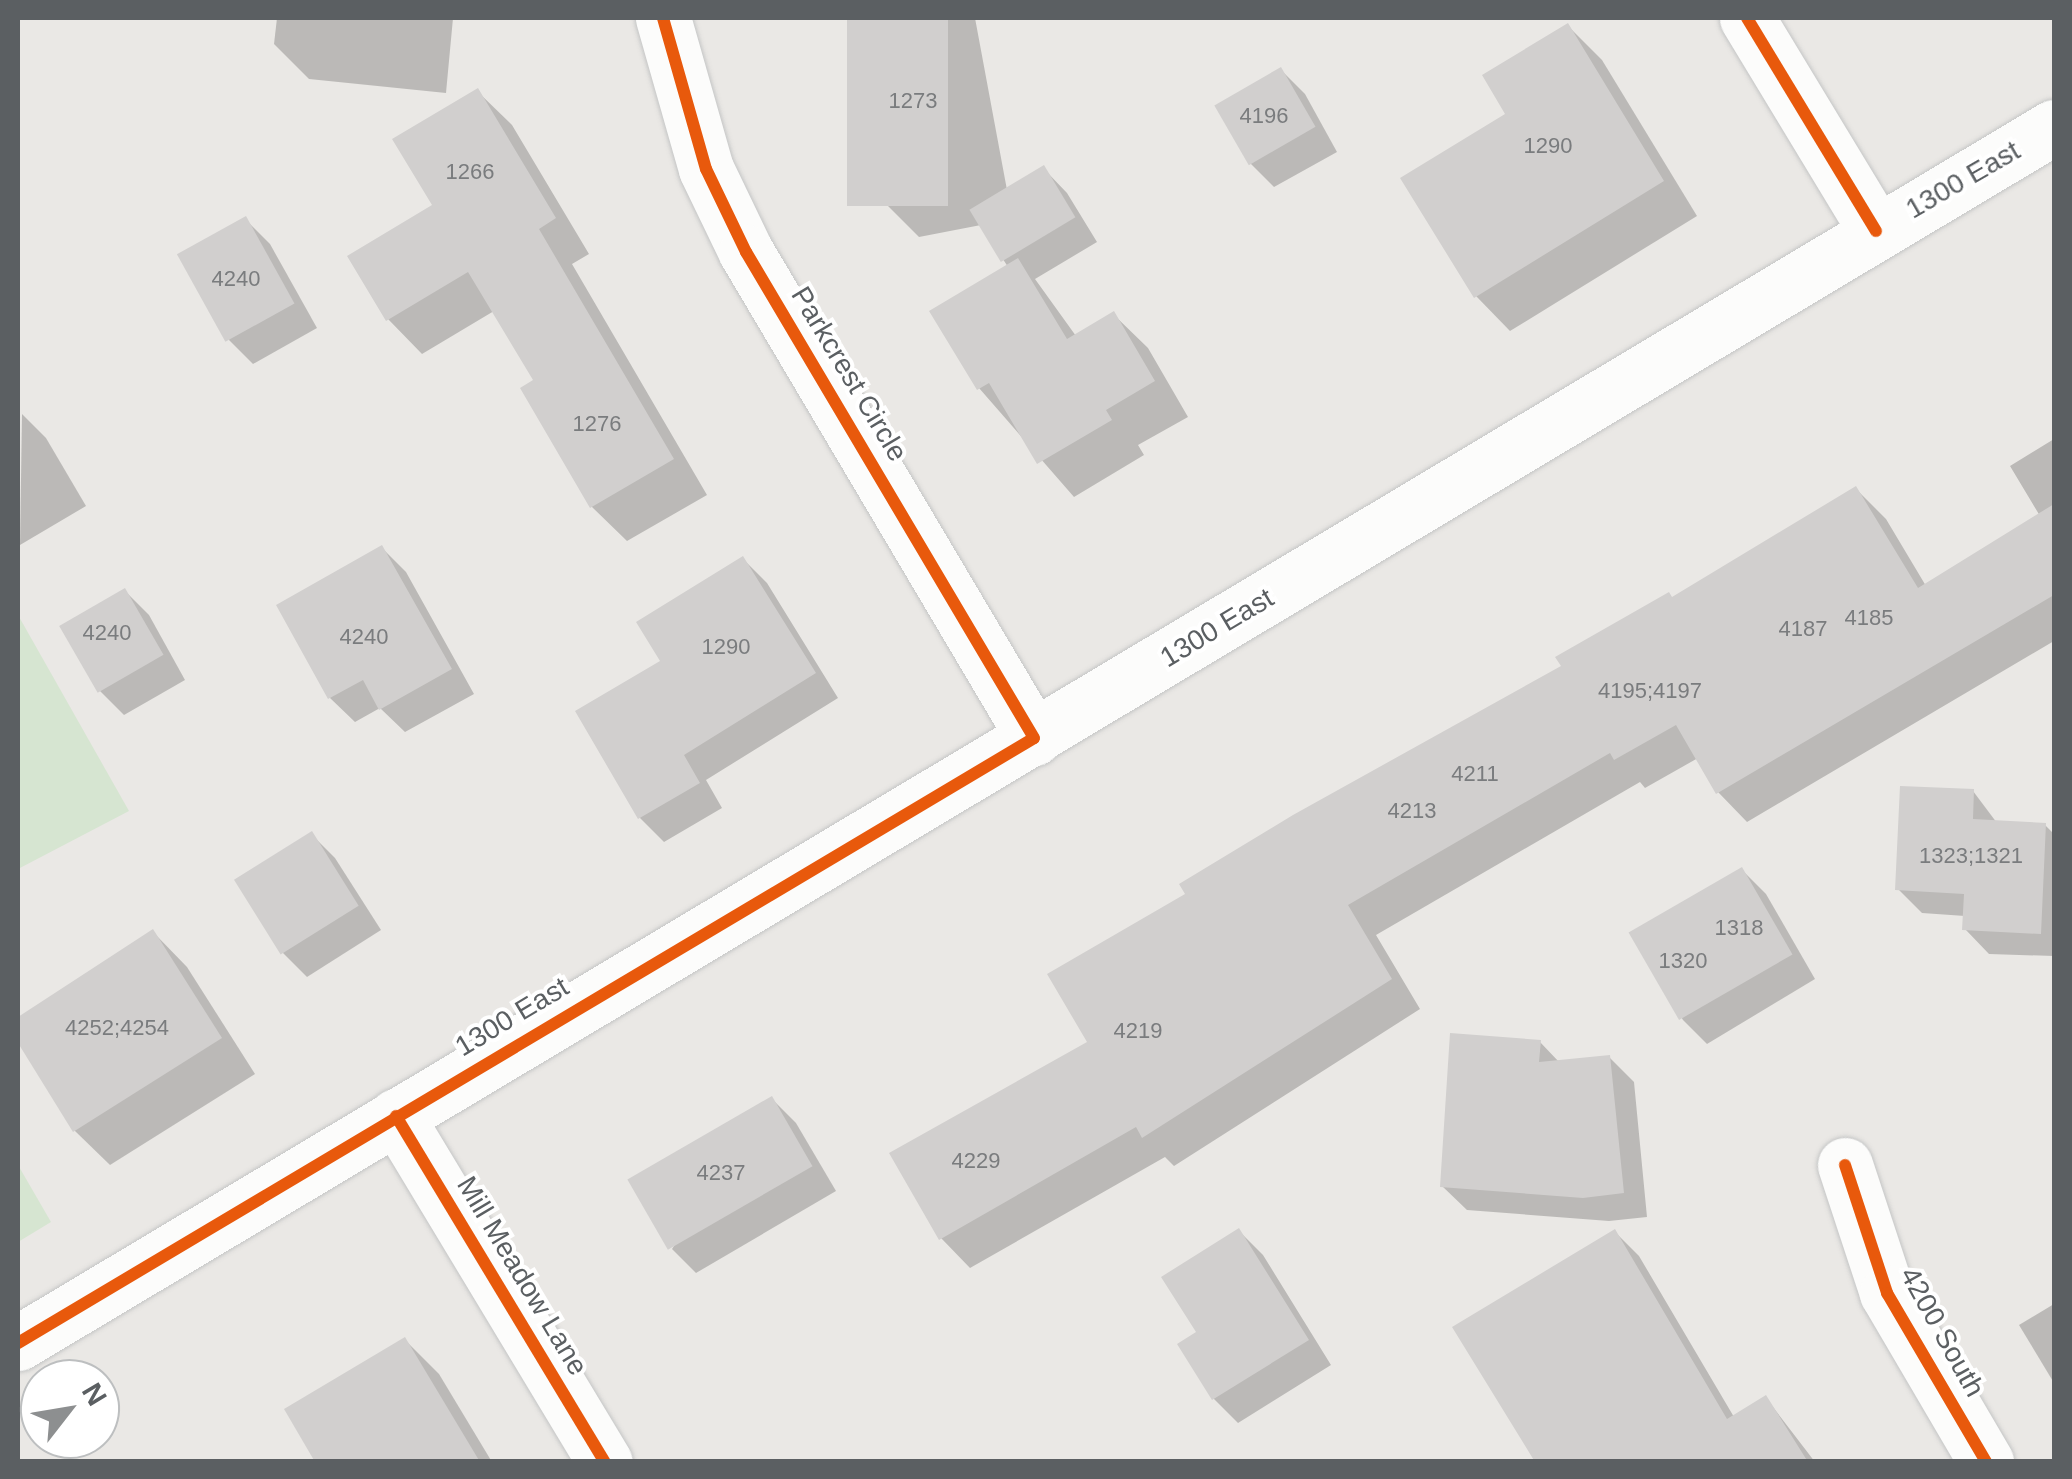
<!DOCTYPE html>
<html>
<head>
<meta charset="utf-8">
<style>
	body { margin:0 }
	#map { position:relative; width:2072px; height:1479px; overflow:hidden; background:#eae8e5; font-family:Arial,sans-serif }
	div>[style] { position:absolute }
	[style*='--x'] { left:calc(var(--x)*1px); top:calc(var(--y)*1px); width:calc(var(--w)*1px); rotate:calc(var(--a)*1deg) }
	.green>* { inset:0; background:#d6e5d1 }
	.shadow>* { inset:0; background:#0003 }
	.building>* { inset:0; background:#d1cfce; transform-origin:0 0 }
	.roads { filter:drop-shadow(0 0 2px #c4c5c5) drop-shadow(0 0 2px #c4c5c5) }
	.minor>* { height:55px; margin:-27.5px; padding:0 27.5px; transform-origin:27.5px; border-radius:27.5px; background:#fcfcfb }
	.secondary>* { height:55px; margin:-27.5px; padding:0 27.5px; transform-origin:27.5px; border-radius:27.5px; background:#fcfcfb }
	.cycleway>* { height:12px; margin:-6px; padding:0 6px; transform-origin:6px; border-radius:6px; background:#e8590c }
	span { translate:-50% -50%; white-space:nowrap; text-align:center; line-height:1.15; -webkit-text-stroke:8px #fff; paint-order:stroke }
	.number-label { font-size:22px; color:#7a7c7e }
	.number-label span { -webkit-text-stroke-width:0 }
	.street-label { font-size:28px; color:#5b5f62 }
	.frame { position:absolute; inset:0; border:20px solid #5b5f62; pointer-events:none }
	.north { position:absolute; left:20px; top:1359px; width:100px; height:100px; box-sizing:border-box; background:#fff; border:2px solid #bdbfc0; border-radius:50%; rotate:59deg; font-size:28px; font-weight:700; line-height:40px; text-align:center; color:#5b5f62 }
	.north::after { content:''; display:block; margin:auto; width:35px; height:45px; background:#8d8f90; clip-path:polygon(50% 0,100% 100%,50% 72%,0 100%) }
</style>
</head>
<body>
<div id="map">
	<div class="green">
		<div style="clip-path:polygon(18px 615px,129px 811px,18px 869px)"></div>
		<div style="clip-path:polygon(18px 1165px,51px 1222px,18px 1242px)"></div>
	</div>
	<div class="shadow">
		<div style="clip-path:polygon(277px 18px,453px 18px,446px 93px,309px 79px,274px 44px)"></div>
		<div style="clip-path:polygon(850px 18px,975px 18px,1007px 190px,1043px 168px,1067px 193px,1097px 242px,1035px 279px,1076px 336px,1113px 314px,1148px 348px,1188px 417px,1138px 445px,1144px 455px,1074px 497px,979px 388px,1008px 267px,981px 225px,919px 237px,884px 202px)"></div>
		<div style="clip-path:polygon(1568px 26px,1602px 60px,1697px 216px,1510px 331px,1476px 296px,1508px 115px)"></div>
		<div style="clip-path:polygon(1281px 70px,1305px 94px,1337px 152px,1274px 187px,1250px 163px)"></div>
		<div style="clip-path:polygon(477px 91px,512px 125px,589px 254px,572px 264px,707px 495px,627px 541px,592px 507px,537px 381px,494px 311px,422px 354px,388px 319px)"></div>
		<div style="clip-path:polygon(246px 220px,270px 244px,317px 328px,253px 364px,229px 340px)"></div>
		<div style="clip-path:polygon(22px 414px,46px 438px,86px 506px,20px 545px)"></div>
		<div style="clip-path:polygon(2054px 439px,2054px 641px,1747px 822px,1718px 792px,1698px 758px,1645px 788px,1640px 782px,1376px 935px,1420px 1009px,1174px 1166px,1165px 1157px,970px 1268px,941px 1238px,1090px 1043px,1564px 667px,1856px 489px,1886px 519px,1926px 586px,2040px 516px,2010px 466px)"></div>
		<div style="clip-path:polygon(382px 548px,406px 572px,474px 694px,405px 732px,380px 708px,355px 722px,330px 698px)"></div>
		<div style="clip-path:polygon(743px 559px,767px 583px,838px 698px,706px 780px,722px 808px,664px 842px,640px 818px,664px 662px)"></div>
		<div style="clip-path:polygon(125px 591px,149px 615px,185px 680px,124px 715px,100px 691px)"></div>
		<div style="clip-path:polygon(1973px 791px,1997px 823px,2045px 825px,2054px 834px,2054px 956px,1989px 954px,1965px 929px,1965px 916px,1922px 913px,1898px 889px)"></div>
		<div style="clip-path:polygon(311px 834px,335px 858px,381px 930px,307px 977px,283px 953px)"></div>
		<div style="clip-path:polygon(1742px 870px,1766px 894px,1815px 979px,1707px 1044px,1683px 1020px,1632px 935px)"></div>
		<div style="clip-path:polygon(153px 932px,187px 967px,255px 1074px,110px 1165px,75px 1131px,18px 1038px,18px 1019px)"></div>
		<div style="clip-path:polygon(1540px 1042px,1560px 1063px,1610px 1058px,1634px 1082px,1647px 1217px,1609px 1221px,1467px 1210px,1442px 1186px)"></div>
		<div style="clip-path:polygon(772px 1099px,796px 1123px,836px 1191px,696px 1273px,672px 1249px)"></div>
		<div style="clip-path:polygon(1239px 1231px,1263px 1255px,1331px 1365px,1238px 1423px,1214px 1399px,1181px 1345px,1199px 1332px)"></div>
		<div style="clip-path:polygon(1615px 1232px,1639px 1256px,1734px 1417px,1766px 1398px,1815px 1462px,1661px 1462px)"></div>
		<div style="clip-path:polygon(2054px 1304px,2054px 1383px,2019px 1325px)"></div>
		<div style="clip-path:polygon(405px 1340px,439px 1374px,492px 1462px,320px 1462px)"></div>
	</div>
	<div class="building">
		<div style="left:847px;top:18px;width:101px;height:188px"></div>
		<div style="clip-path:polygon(1568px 23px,1664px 181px,1474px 298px,1400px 178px,1505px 114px,1482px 75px)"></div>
		<div style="left:1281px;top:67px;width:69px;height:77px;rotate:60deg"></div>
		<div style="clip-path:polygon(478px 88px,556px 218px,539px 229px,674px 459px,590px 508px,520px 388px,533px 380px,468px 272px,386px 321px,347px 256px,432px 205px,392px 139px)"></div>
		<div style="left:1044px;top:165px;width:61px;height:87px;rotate:59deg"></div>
		<div style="left:246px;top:216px;width:100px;height:79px;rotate:61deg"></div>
		<div style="clip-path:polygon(1018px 258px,1067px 339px,1114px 311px,1155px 381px,1106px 410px,1112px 420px,1037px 464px,989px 383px,977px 390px,929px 311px)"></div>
		<div style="clip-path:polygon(1856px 486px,1918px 588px,2054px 504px,2054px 595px,1716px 794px,1676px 725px,1614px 760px,1610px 753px,1348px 905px,1392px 979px,1142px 1138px,1136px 1127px,939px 1240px,889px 1153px,1087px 1042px,1047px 974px,1185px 894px,1179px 884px,1293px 815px,1561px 666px,1555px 657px,1669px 592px,1672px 597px)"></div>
		<div style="clip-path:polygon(382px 545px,452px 669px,379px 710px,363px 680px,328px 699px,276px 605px)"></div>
		<div style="clip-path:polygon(743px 556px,816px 673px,684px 755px,700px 783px,638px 819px,575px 711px,660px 661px,636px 622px)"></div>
		<div style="left:125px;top:588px;width:77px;height:76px;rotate:60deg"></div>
		<div style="clip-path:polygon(1900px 786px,1974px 789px,1973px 819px,2046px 823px,2041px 934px,1962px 930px,1964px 894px,1895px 890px)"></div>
		<div style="left:312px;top:831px;width:88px;height:92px;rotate:58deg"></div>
		<div style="left:1742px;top:867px;width:101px;height:131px;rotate:60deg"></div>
		<div style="clip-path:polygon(153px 929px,222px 1038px,73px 1132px,18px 1043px,18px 1017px)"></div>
		<div style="clip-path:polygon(1450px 1033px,1541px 1040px,1539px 1062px,1610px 1055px,1624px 1193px,1583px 1198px,1440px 1187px)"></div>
		<div style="left:772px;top:1096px;width:81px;height:167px;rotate:60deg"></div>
		<div style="clip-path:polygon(1239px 1228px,1309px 1340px,1212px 1400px,1177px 1344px,1196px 1332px,1161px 1277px)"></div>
		<div style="clip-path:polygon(1615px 1229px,1727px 1419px,1766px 1395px,1808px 1462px,1535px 1462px,1452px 1327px)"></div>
		<div style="clip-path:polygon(405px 1337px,480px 1462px,315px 1462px,284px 1409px)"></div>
	</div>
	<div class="roads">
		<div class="minor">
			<div style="--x:663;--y:18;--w:157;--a:74.1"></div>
			<div style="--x:706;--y:169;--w:92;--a:64.3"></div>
			<div style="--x:746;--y:252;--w:565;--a:59.35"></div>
			<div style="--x:1747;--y:18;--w:249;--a:58.8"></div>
			<div style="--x:396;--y:1116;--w:404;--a:58.9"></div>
			<div style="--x:1845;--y:1165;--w:135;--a:71.8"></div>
			<div style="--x:1887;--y:1293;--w:196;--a:59.6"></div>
		</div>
		<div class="secondary">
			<div style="--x:18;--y:1343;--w:2371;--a:-30.85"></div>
		</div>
	</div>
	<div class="cycleway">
		<div style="--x:1747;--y:18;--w:249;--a:58.8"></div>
		<div style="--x:396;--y:1116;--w:404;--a:58.9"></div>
		<div style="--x:1845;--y:1165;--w:135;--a:71.8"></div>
		<div style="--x:1887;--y:1293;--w:196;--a:59.6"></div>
		<div style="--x:18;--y:1343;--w:1182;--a:-30.77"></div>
		<div style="--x:1034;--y:738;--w:565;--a:-120.65"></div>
		<div style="--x:746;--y:252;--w:92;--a:-115.7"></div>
		<div style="--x:706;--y:169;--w:157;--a:-105.9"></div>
	</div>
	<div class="number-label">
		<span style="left:913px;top:101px">1273</span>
		<span style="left:1264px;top:116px">4196</span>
		<span style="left:1548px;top:146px">1290</span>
		<span style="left:470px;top:172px">1266</span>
		<span style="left:236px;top:279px">4240</span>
		<span style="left:597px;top:424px">1276</span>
		<span style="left:1869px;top:618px">4185</span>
		<span style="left:1803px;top:629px">4187</span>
		<span style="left:107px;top:633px">4240</span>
		<span style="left:364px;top:637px">4240</span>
		<span style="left:726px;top:647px">1290</span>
		<span style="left:1650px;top:691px">4195;4197</span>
		<span style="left:1475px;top:774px">4211</span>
		<span style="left:1412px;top:811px">4213</span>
		<span style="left:1971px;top:856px">1323;1321</span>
		<span style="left:1739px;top:928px">1318</span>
		<span style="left:1683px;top:961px">1320</span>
		<span style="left:117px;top:1028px">4252;4254</span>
		<span style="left:1138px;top:1031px">4219</span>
		<span style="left:976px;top:1161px">4229</span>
		<span style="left:721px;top:1173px">4237</span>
	</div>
	<div class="street-label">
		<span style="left:1963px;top:180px;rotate:-30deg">1300 East</span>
		<span style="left:849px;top:374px;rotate:59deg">Parkcrest Circle</span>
		<span style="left:1217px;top:628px;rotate:-31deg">1300 East</span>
		<span style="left:512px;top:1017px;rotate:-31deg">1300 East</span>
		<span style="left:522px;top:1276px;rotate:59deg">Mill Meadow Lane</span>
		<span style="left:1942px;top:1332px;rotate:61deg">4200 South</span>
	</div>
	<div class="frame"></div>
	<div class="north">N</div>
</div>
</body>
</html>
